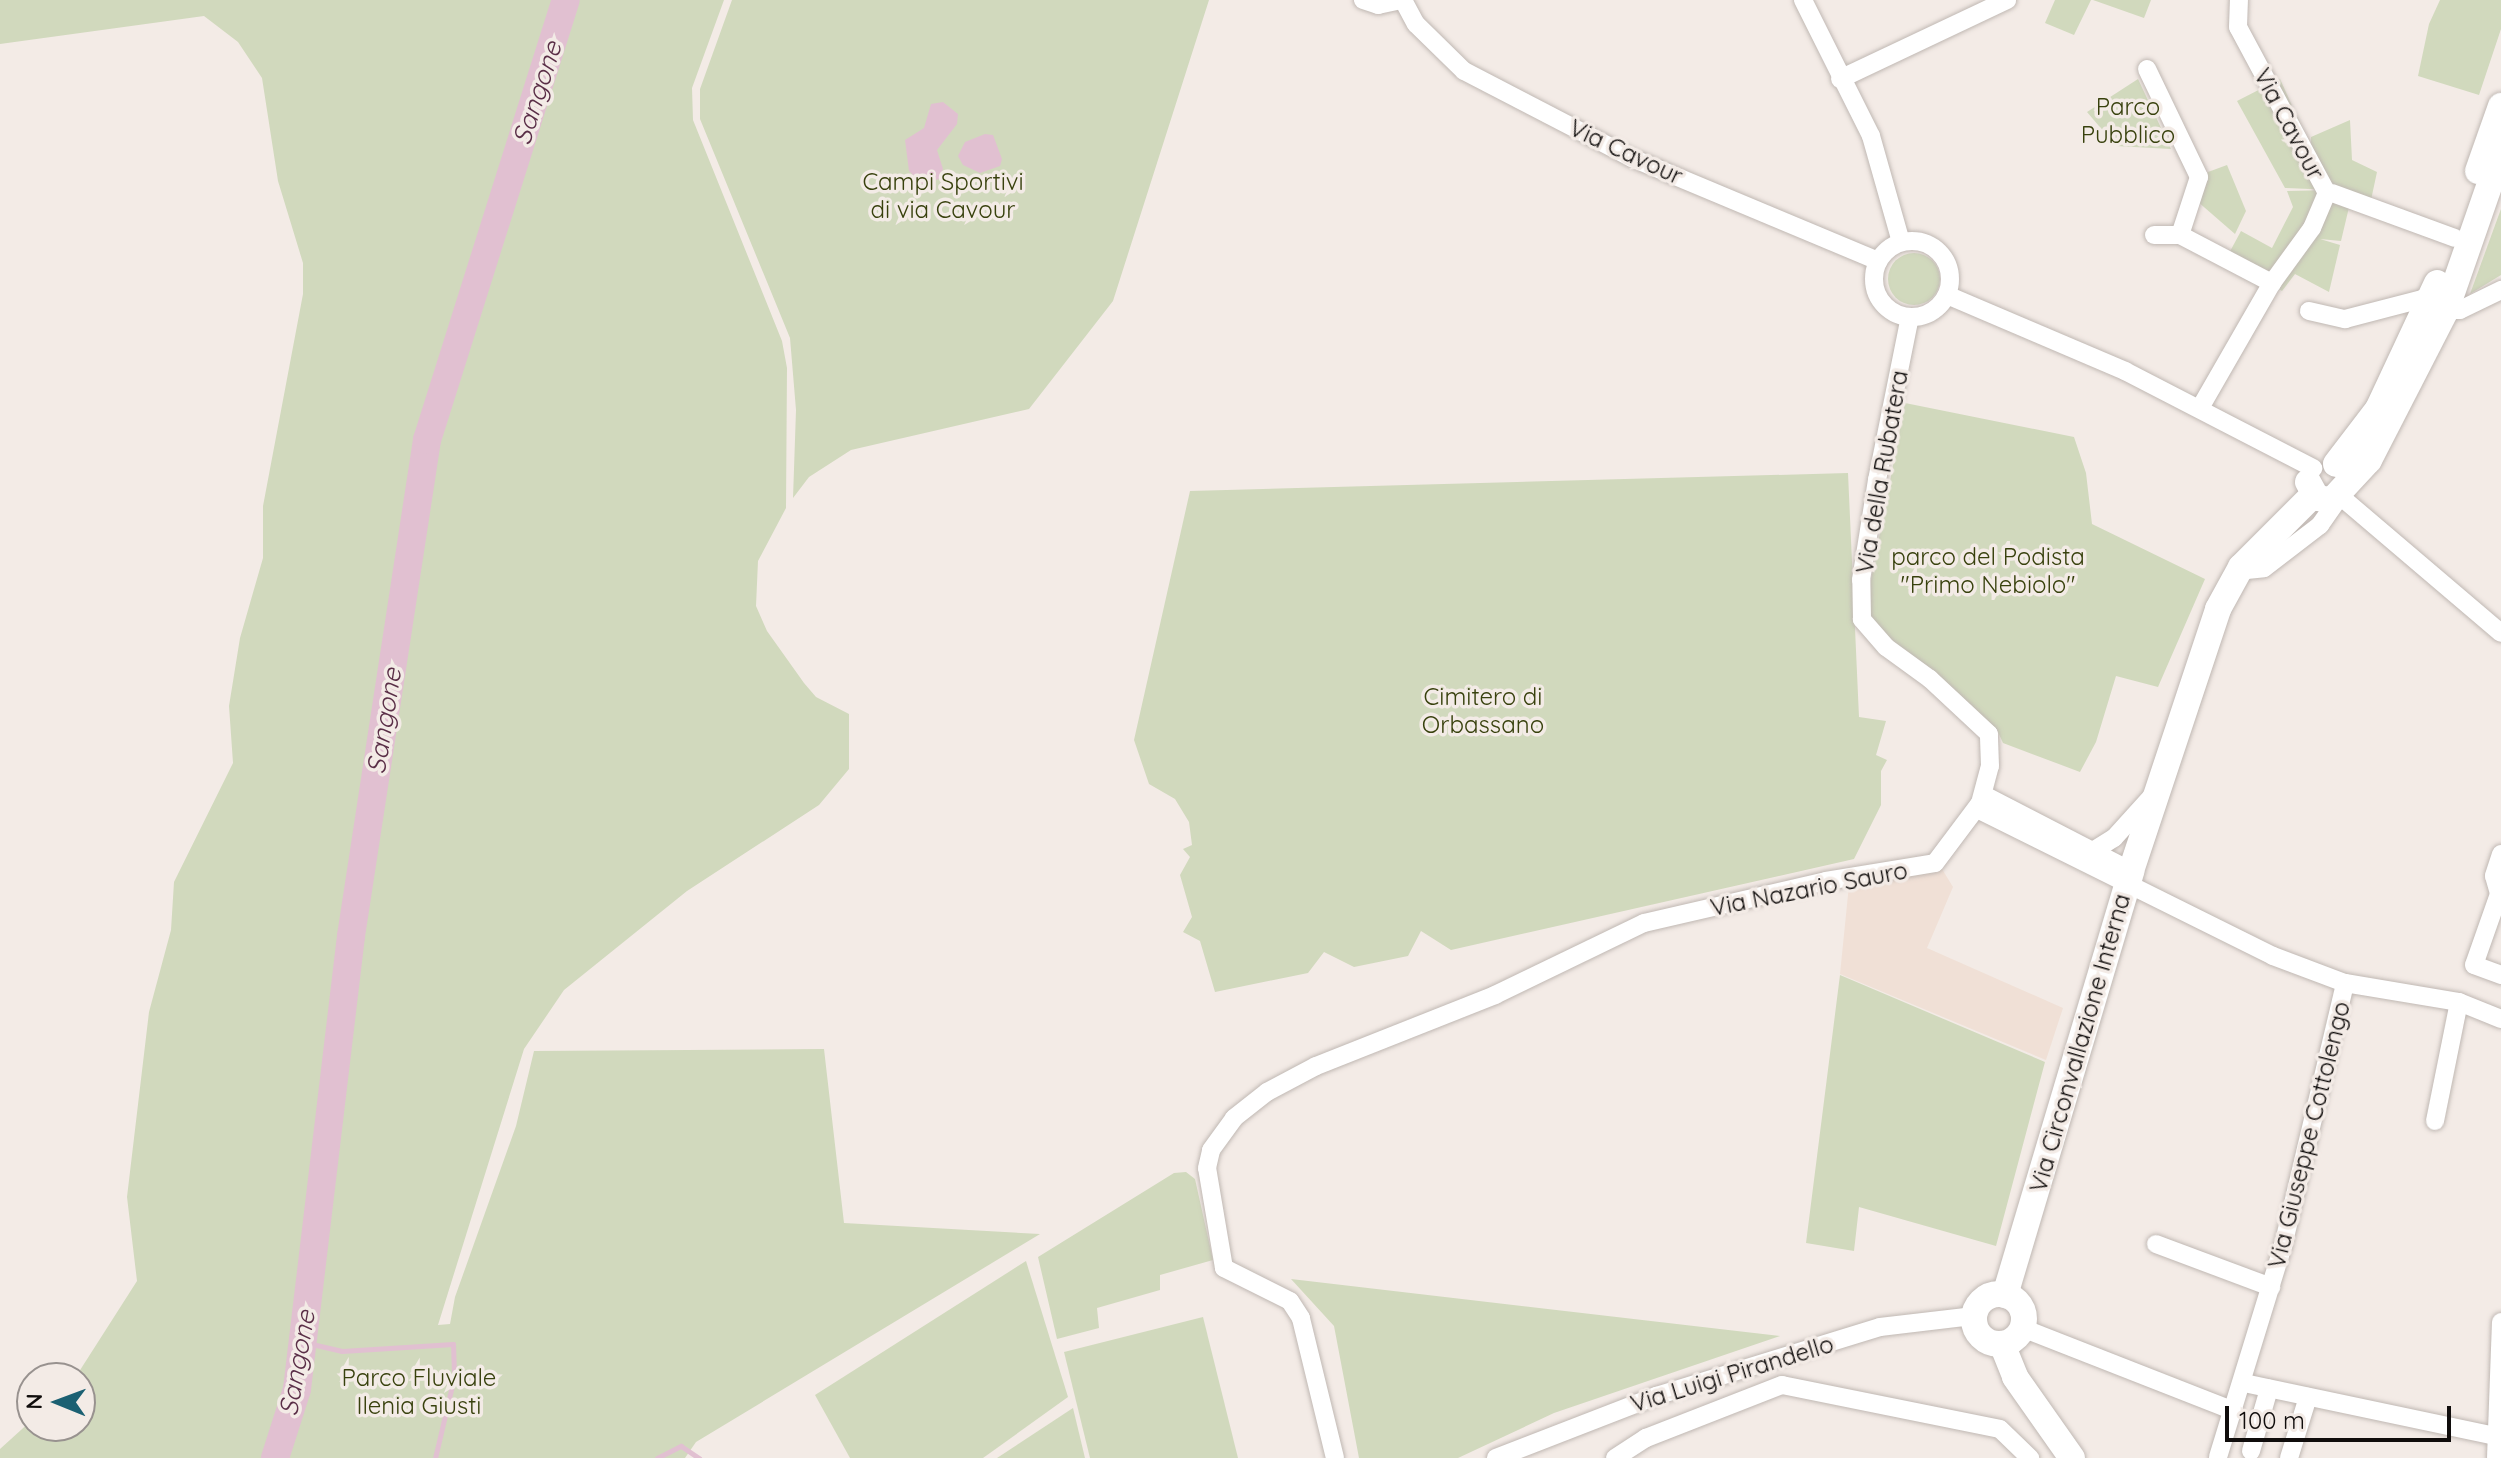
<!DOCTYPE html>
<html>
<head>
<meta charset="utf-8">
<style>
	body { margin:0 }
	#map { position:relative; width:2501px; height:1458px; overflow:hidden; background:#f3ebe6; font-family:Quicksand,sans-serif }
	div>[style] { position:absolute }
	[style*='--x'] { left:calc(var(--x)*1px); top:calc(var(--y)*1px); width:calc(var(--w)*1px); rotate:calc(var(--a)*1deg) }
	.built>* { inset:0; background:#f0e0d6 }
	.green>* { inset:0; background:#d1d9bd }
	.round { border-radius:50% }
	.water>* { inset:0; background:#e1c0d1 }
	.stream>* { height:5px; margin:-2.5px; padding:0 2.5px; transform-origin:2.5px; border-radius:2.5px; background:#e1c0d1 }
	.river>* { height:28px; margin:-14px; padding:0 14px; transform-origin:14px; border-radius:14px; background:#e1c0d1 }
	.roads { filter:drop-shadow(0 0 2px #c0b8b3) drop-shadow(0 0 2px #c0b8b3) }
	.street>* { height:18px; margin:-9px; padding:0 9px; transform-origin:9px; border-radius:9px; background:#fff }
	.street>.ring { margin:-9px; padding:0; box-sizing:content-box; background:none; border:18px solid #fff; border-radius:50% }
	.secondary>* { height:26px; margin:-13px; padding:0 13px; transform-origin:13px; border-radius:13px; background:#fff }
	.secondary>.ring { margin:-13px; padding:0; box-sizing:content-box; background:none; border:26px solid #fff; border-radius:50% }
	span { translate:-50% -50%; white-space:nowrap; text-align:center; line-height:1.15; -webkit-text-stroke:7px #f3ebe6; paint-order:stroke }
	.park-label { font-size:24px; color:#38410d }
	.street-label { font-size:24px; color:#100d0c }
	.water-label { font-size:26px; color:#5a2e47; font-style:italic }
	.north { position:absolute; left:16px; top:1362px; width:80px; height:80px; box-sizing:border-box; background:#f3ebe6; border:2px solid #98928f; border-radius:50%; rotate:271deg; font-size:22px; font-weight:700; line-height:32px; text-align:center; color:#100d0c }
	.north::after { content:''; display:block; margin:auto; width:28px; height:36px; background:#1b6072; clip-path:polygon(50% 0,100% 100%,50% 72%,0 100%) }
	.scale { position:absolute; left:2225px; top:1406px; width:226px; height:36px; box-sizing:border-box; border:4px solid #100d0c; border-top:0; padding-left:10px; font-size:24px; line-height:28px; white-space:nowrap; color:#100d0c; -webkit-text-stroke:6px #f3ebe6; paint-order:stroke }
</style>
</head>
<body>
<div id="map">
	<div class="built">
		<div style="clip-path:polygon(1942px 869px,1953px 887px,1927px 948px,2063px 1008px,2046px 1060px,1840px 974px,1849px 885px)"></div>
	</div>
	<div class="green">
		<div style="clip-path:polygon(0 0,724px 0,692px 88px,693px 120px,782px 341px,787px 368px,786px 508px,758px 561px,756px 606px,767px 631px,804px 683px,816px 697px,849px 714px,849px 769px,819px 805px,687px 891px,564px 990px,524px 1049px,438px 1325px,450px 1324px,455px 1297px,516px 1126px,534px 1051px,824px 1049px,844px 1223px,1040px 1234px,696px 1442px,685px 1458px,0 1458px,0 1449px,32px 1420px,32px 1426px,80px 1426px,80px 1378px,75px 1378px,137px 1281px,127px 1197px,149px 1012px,171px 930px,174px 882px,233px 763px,229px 706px,240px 638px,263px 558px,263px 506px,303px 294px,303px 263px,278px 181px,262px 78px,238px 42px,204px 16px,0 44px)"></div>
		<div style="clip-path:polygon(732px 0,1209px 0,1113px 301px,1029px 409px,851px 450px,809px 477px,793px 498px,796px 410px,790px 338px,700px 119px,700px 89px)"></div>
		<div style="clip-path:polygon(2055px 0,2091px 0,2074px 35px,2045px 23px)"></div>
		<div style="clip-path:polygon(2093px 0,2151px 0,2144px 18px)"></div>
		<div style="clip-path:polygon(2440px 0,2501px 0,2501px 29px,2479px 95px,2418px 76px,2429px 24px)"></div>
		<div style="clip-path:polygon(2138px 79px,2171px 149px,2116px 146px,2087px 112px)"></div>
		<div style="clip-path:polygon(2280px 79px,2311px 148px,2311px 137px,2350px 120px,2352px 160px,2377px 172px,2371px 200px,2350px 203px,2341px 241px,2320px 239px,2340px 245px,2329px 292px,2295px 274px,2282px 291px,2227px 257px,2241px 231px,2272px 248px,2293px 207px,2287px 191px,2334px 190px,2285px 188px,2237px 101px)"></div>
		<div style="clip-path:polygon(2227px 165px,2246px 211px,2235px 234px,2197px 201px,2208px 172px)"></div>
		<div style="clip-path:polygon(2501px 209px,2501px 275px,2470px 294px,2498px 217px)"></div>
		<div class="round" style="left:1888px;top:253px;width:52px;height:52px"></div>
		<div style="clip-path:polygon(1905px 403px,2074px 437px,2086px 473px,2092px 524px,2205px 579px,2158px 687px,2116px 676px,2096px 742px,2080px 772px,2003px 743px,1997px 730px,1888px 639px,1871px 617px,1870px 585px)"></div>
		<div style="clip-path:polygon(1848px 473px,1859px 717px,1886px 721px,1876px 755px,1887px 760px,1881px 771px,1881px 805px,1854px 859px,1451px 950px,1421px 931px,1408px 956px,1354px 967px,1324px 952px,1308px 973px,1215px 992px,1200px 941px,1183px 932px,1192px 917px,1180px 875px,1190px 857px,1183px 849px,1192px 845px,1189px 822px,1175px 799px,1149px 784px,1134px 740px,1190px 491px)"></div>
		<div style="clip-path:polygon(1840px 975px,2045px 1062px,1996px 1246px,1859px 1207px,1854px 1251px,1806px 1243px)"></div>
		<div style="clip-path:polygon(1186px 1172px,1195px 1179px,1213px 1260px,1160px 1275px,1160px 1290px,1097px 1308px,1099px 1328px,1057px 1339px,1038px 1257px,1174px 1173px)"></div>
		<div style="clip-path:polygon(1026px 1261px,1068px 1397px,983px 1458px,850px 1458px,815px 1395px)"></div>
		<div style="clip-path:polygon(1291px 1279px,1780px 1336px,1554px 1413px,1458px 1458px,1359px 1458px,1334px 1326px)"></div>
		<div style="clip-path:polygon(1203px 1317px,1238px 1458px,1090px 1458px,1064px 1352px)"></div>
		<div style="clip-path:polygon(1073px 1408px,1085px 1458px,997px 1458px)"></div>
	</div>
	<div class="water">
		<div style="clip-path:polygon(943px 102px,958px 114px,957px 124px,937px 150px,943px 169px,939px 179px,922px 184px,909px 171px,905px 140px,924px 128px,931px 104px)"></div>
		<div style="clip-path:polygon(985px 134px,993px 135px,1002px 159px,1000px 166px,980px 173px,963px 165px,958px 156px,965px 142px)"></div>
	</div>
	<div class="stream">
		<div style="--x:303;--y:1342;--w:40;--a:13"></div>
		<div style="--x:342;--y:1351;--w:111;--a:-3.6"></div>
		<div style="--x:453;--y:1344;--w:33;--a:88"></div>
		<div style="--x:454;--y:1377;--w:83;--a:103.2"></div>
		<div style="--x:657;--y:1458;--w:27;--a:-27"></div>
		<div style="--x:681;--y:1446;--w:22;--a:34"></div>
	</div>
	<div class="river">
		<div style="--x:275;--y:1458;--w:72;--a:-72.3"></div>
		<div style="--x:297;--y:1389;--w:456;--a:-83.2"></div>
		<div style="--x:351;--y:936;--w:502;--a:-81.29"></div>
		<div style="--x:427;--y:440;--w:461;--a:-72.5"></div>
	</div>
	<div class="roads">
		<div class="street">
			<div style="--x:1363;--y:0;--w:16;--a:18"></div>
			<div style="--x:1378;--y:5;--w:25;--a:-12"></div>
			<div style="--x:1403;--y:0;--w:27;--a:62"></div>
			<div style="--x:1416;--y:24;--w:67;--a:44.4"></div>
			<div style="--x:1464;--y:71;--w:189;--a:27.4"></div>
			<div style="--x:1632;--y:158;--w:267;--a:22.7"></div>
			<div style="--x:1803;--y:0;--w:152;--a:63.4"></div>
			<div style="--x:1871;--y:136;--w:110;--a:74.2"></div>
			<div style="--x:2147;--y:69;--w:120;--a:64.3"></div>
			<div style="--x:2199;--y:177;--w:61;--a:108.1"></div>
			<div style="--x:1840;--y:79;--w:185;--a:-25.3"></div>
			<div style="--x:2332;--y:193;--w:131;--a:20.1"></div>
			<div style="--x:2154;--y:235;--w:26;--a:0"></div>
			<div style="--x:2180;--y:235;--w:104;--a:27.6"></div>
			<div class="ring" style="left:1874px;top:241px;width:58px;height:58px"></div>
			<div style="--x:1947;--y:295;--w:194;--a:23.1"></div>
			<div style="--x:2125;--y:371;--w:212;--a:27.3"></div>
			<div style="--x:2309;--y:311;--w:37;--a:13"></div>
			<div style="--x:2345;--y:319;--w:80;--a:-14.6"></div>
			<div style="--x:2422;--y:299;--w:26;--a:25"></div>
			<div style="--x:2446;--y:310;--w:14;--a:0"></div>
			<div style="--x:2460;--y:310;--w:46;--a:-26"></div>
			<div style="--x:2200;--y:408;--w:144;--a:-60.1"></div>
			<div style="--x:2272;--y:283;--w:68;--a:-54"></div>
			<div style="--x:2312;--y:228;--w:38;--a:-67"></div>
			<div style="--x:2327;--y:193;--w:188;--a:-118.2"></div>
			<div style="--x:2238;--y:27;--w:27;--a:-88"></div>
			<div style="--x:2237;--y:571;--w:27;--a:-6"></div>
			<div style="--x:2264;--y:568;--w:71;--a:-37.5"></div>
			<div style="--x:2320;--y:525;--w:35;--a:-55"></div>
			<div style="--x:2340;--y:496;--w:211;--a:40.4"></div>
			<div style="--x:1984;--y:795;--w:165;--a:27.3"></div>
			<div style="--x:1977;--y:809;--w:330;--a:26.4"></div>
			<div style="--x:2273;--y:956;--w:77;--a:20.6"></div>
			<div style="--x:2345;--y:983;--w:116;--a:9.5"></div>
			<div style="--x:2459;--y:1002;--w:45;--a:22"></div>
			<div style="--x:2093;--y:851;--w:25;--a:-32"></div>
			<div style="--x:2114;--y:838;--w:57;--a:-47.9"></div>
			<div style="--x:2501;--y:854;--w:23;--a:108"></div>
			<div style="--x:2494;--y:876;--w:19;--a:74"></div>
			<div style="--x:2499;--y:894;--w:75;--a:109.4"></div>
			<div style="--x:2474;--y:965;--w:29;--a:20"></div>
			<div style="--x:2435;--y:1121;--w:121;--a:-78.6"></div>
			<div style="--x:2156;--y:1244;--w:123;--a:20.5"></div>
			<div style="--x:2022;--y:1328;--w:228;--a:21.4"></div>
			<div style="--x:2244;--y:1383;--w:258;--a:11.9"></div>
			<div style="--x:2251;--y:1451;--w:65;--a:-73.8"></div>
			<div style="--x:2218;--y:1457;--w:221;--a:-72.9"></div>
			<div style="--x:2283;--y:1246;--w:270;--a:-76.7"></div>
			<div style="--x:1335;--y:1458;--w:144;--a:-103.7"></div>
			<div style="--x:1301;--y:1318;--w:20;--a:-123"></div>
			<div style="--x:1290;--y:1301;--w:74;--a:-153.4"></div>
			<div style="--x:1224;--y:1268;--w:101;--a:-99.6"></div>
			<div style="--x:1207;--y:1168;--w:18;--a:-77"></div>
			<div style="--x:1211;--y:1150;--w:39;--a:-54"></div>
			<div style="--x:1234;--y:1118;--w:42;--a:-38.2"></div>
			<div style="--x:1267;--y:1092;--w:55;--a:-28"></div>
			<div style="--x:1316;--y:1066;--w:193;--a:-21.6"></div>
			<div style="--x:1495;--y:995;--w:165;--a:-25.8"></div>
			<div style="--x:1644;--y:923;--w:187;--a:-13"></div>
			<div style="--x:1826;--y:881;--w:110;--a:-9.4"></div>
			<div style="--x:1935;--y:863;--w:75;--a:-53.1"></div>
			<div style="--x:1980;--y:803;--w:38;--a:-75"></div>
			<div style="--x:1990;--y:766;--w:32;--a:-92"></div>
			<div style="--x:1989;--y:734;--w:81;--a:-137"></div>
			<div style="--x:1930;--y:679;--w:54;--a:-144"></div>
			<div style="--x:1886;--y:647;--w:37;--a:-131"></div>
			<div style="--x:1862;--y:619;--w:39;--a:-91"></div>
			<div style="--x:1861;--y:580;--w:101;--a:-80.9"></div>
			<div style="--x:1877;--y:480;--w:166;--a:-78.6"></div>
			<div style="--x:1496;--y:1458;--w:172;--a:-21.2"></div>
			<div style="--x:1656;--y:1396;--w:234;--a:-17.1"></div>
			<div style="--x:1880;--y:1327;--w:95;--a:-6.7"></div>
			<div style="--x:1615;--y:1458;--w:37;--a:-33"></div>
			<div style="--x:1646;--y:1438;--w:146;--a:-21.3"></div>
			<div style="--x:1782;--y:1385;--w:222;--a:11.4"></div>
			<div style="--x:2000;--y:1429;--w:42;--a:44"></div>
			<div style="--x:2289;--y:1458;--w:64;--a:-72.7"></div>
			<div style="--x:2496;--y:1458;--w:136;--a:-87.9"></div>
		</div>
		<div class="secondary">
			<div style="--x:2478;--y:171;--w:69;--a:-70.5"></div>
			<div style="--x:2336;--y:464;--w:69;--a:-52.6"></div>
			<div style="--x:2378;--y:409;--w:139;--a:-64.9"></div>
			<div style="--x:2308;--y:482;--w:18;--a:61"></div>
			<div style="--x:2317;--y:498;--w:15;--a:8"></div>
			<div style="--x:2332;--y:500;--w:54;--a:-47.2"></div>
			<div style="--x:2369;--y:460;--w:169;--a:-62.8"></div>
			<div style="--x:2446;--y:310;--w:167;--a:-70.8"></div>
			<div class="ring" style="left:1974px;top:1294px;width:24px;height:24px"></div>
			<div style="--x:2005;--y:1295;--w:442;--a:-73.4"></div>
			<div style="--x:2131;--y:871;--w:276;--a:-71.6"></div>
			<div style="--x:2218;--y:609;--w:48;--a:-61.3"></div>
			<div style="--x:2241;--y:567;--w:102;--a:-45"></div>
			<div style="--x:2002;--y:1344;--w:35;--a:68"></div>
			<div style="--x:2015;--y:1377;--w:99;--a:54.9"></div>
		</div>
	</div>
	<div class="park-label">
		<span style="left:2128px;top:121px">Parco<br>Pubblico</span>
		<span style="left:943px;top:196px">Campi Sportivi<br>di via Cavour</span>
		<span style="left:1988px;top:571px">parco del Podista<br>"Primo Nebiolo"</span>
		<span style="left:1483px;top:711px">Cimitero di<br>Orbassano</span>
		<span style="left:419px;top:1392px">Parco Fluviale<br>Ilenia Giusti</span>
	</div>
	<div class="street-label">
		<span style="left:2289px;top:124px;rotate:62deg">Via Cavour</span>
		<span style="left:1626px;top:152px;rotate:25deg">Via Cavour</span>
		<span style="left:1882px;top:472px;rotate:-80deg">Via della Rubatera</span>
		<span style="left:1809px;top:889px;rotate:-11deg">Via Nazario Sauro</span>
		<span style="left:2080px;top:1043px;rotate:-74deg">Via Circonvallazione Interna</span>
		<span style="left:2309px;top:1135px;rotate:-76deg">Via Giuseppe Cottolengo</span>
		<span style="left:1732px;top:1374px;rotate:-17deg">Via Luigi Pirandello</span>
	</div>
	<div class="water-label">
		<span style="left:537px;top:93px;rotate:-72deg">Sangone</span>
		<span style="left:384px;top:721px;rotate:-81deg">Sangone</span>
		<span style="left:297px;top:1363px;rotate:-80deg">Sangone</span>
	</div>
	<div class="north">N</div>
	<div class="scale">100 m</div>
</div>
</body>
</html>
